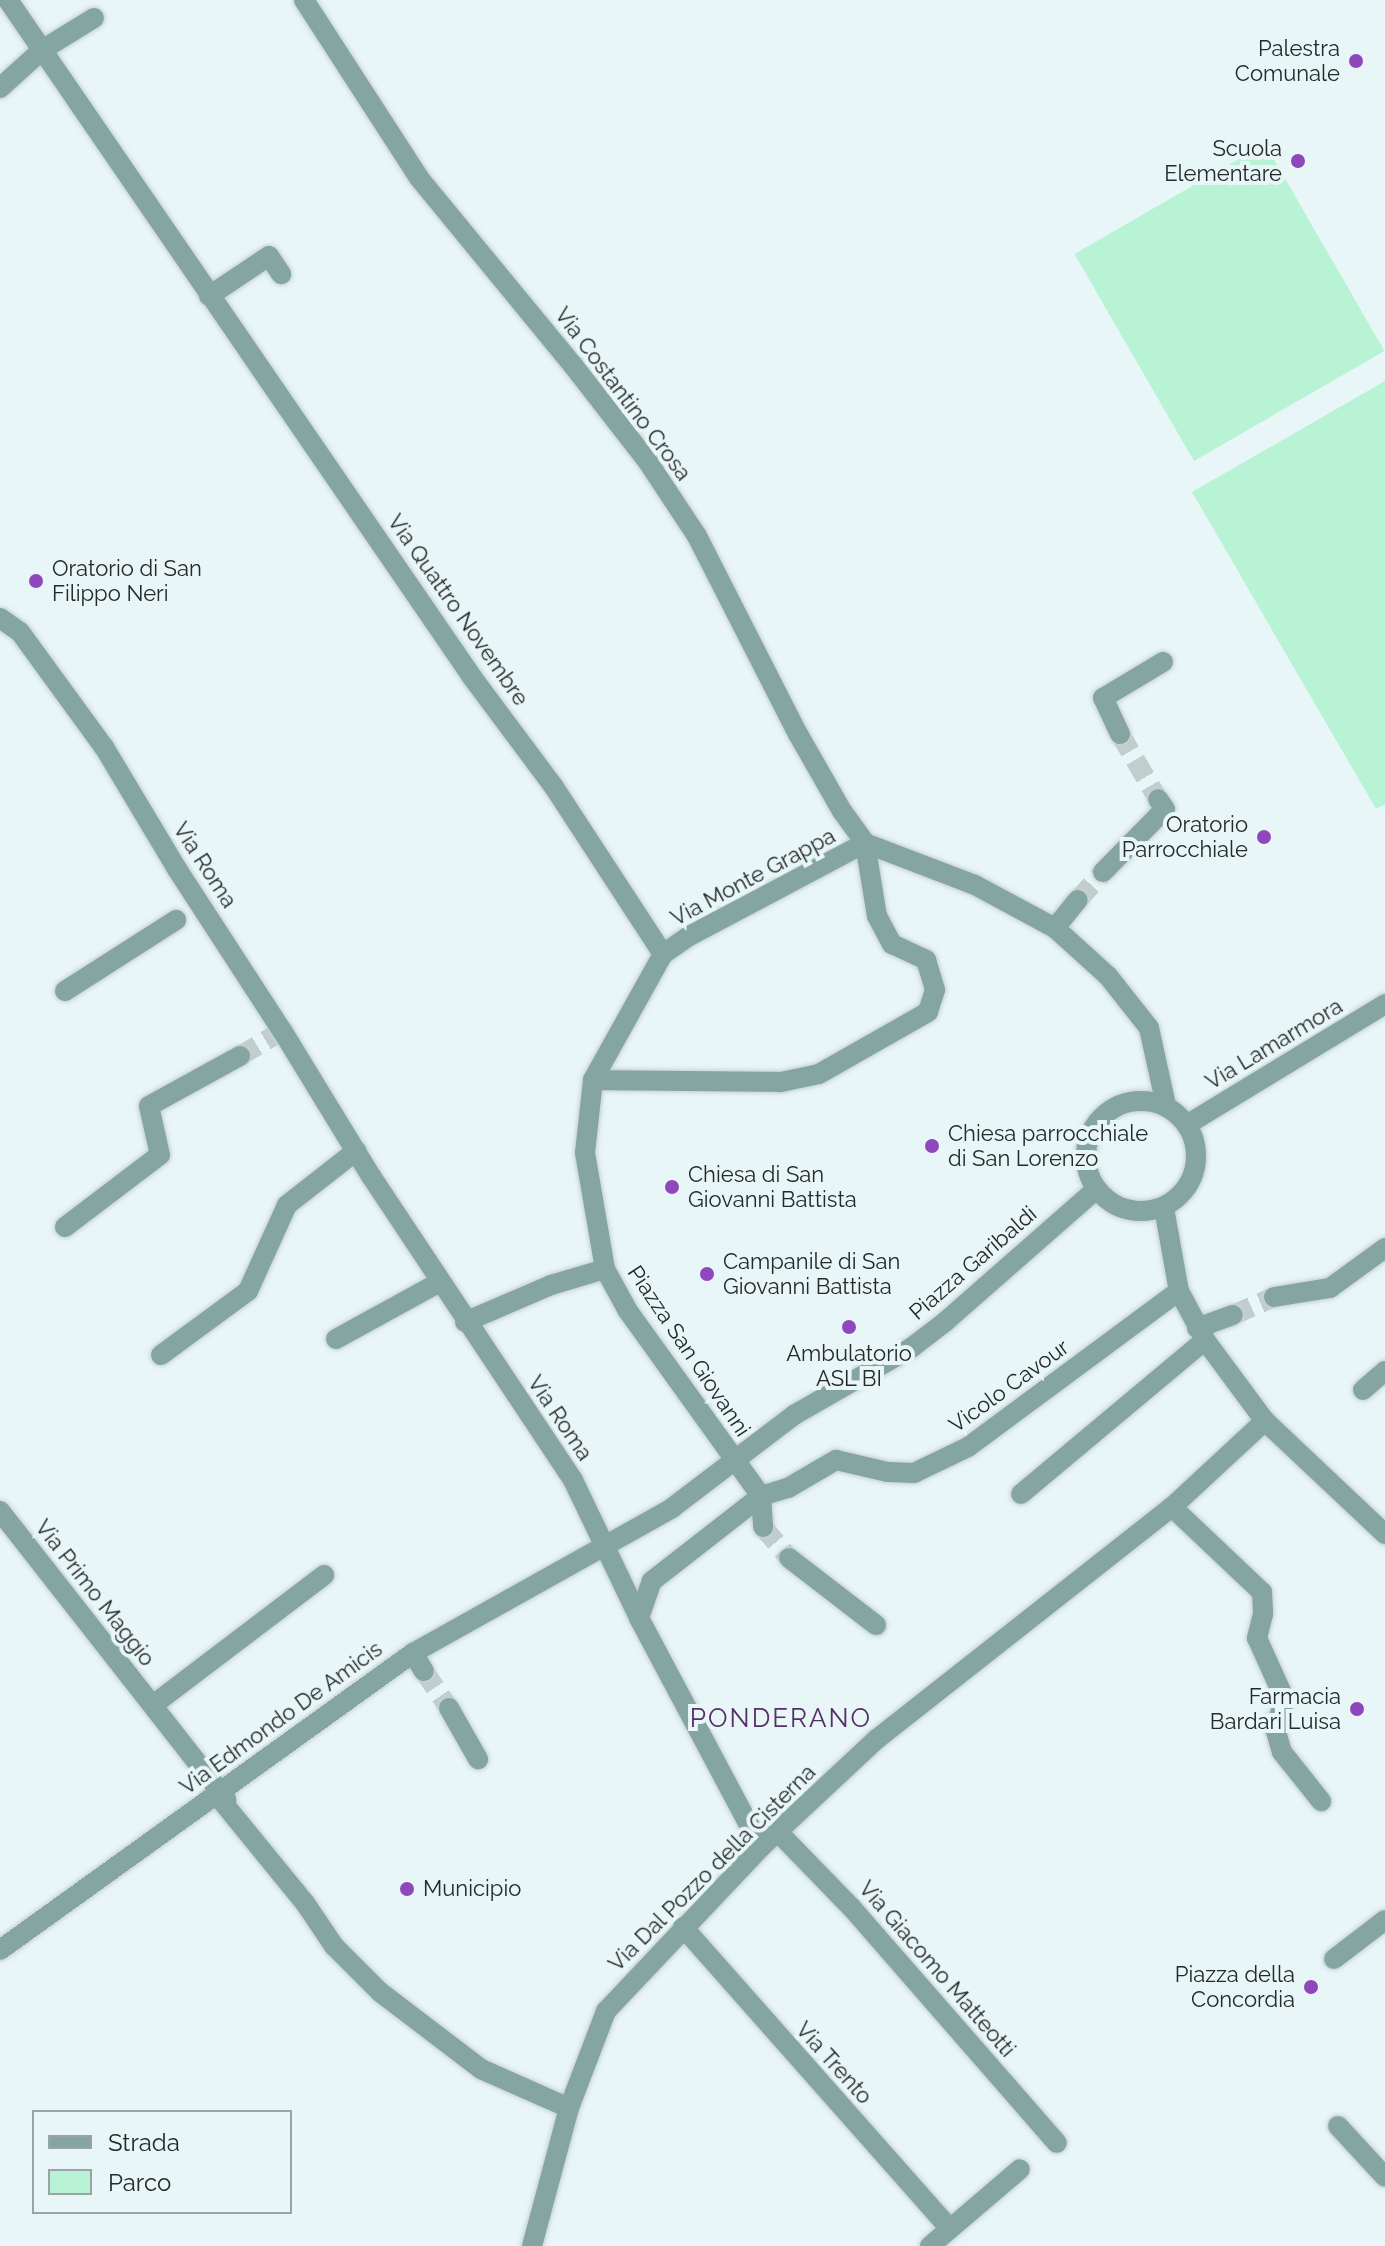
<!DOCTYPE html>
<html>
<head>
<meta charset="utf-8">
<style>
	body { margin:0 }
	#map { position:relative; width:1385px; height:2246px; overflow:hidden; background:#e9f6f7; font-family:Raleway,sans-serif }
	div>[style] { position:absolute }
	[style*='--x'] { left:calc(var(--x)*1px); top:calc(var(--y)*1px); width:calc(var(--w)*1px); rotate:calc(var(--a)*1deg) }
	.green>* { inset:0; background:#b7f3d4; transform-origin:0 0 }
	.minor-tunnel>* { height:20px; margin-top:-10px; transform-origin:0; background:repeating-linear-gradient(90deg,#c2cdce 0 20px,transparent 0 30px) }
	.roads { filter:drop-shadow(0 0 2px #c6d1d2) drop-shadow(0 0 2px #c6d1d2) }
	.minor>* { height:20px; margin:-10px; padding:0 10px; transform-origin:10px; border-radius:10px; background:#85a6a0 }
	.minor>.ring { margin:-10px; padding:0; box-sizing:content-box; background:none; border:20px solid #85a6a0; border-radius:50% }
	.dots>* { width:22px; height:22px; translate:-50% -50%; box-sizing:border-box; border:4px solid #e9f6f7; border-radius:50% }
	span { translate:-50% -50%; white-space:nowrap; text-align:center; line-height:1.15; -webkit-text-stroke:8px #e9f6f7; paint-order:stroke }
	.poi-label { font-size:22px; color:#242929 }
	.right { translate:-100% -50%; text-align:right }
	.left { translate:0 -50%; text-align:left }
	.street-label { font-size:22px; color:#242929 }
	.quarter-label { font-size:26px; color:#523068; letter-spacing:2px }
	.legend { position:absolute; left:32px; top:2110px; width:260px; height:104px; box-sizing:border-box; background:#e9f6f7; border:2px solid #9aa4a5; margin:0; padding:10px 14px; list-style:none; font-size:24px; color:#242929 }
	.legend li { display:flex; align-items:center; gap:16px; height:40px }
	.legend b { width:40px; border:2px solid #9aa4a5 }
</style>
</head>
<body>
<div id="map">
	<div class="green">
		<div style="left:1265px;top:144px;width:239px;height:220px;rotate:60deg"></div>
		<div style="clip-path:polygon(1385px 381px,1385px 804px,1376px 809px,1192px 492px)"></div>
	</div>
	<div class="minor-tunnel">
		<div style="--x:1120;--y:734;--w:75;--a:59.7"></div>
		<div style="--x:1078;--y:900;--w:38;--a:-48"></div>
		<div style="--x:240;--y:1056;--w:39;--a:-31"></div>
		<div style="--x:1233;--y:1315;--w:45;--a:-23.7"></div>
		<div style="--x:763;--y:1527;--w:40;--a:50"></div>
		<div style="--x:424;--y:1671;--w:45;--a:56"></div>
	</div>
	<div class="roads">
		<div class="minor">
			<div style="--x:8;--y:0;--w:821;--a:55.57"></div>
			<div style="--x:472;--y:677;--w:137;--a:53.3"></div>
			<div style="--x:554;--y:787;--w:199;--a:56.9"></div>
			<div style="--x:304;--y:0;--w:212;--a:57.1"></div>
			<div style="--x:419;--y:178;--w:241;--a:50.6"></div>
			<div style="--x:572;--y:364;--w:124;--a:52.2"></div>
			<div style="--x:648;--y:462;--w:89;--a:56.5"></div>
			<div style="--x:697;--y:536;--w:222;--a:63"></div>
			<div style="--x:798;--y:734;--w:89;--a:60.3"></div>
			<div style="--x:842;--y:811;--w:39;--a:54"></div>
			<div style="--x:865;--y:843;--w:74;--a:80.7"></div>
			<div style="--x:877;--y:916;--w:32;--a:62"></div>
			<div style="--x:892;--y:944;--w:38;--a:25"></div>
			<div style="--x:926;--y:960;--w:31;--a:73"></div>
			<div style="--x:935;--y:990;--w:23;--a:108"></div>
			<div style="--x:928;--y:1012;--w:125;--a:150.4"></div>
			<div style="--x:819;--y:1074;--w:40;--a:168"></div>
			<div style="--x:780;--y:1082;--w:187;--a:-179.4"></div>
			<div style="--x:0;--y:88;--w:57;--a:-42.1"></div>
			<div style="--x:42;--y:50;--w:61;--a:-31.6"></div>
			<div style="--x:209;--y:296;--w:72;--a:-33.7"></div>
			<div style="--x:269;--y:256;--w:22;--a:56"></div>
			<div style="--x:0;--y:618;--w:24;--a:35"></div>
			<div style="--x:20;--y:632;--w:142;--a:53.9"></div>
			<div style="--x:104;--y:747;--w:142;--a:59.1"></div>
			<div style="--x:177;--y:869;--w:194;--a:57"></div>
			<div style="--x:283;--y:1032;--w:169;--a:58.6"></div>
			<div style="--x:371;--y:1176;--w:365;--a:56.4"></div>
			<div style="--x:573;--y:1480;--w:153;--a:64.4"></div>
			<div style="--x:639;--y:1618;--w:259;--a:62"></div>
			<div style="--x:1120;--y:734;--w:40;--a:-115"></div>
			<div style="--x:1103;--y:698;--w:70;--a:-31"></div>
			<div style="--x:865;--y:843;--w:199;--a:152.1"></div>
			<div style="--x:689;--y:936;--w:32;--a:145"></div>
			<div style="--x:663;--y:954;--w:144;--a:119.1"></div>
			<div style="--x:593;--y:1080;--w:73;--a:96.3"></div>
			<div style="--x:585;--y:1153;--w:118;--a:80.2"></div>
			<div style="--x:605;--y:1269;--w:48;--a:61.3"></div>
			<div style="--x:628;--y:1311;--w:228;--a:54.3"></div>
			<div style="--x:761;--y:1496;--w:28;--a:-17"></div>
			<div style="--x:788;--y:1488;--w:56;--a:-30.3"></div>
			<div style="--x:836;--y:1460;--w:53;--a:13"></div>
			<div style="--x:888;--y:1472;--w:26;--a:2"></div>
			<div style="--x:914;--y:1473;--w:60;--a:-25.7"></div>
			<div style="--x:968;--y:1447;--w:262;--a:-36.5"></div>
			<div style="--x:865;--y:843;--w:118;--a:20.9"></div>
			<div style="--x:975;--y:885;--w:91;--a:28.3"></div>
			<div style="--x:1055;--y:928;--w:72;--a:42.2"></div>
			<div style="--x:1108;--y:976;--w:66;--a:51.7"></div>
			<div style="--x:1149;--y:1028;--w:79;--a:77.6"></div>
			<div style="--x:1103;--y:872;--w:88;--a:-45.5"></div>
			<div style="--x:1165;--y:809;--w:12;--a:-125"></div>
			<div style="--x:1055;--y:928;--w:36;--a:-51"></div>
			<div style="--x:65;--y:991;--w:132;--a:-32.6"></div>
			<div class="ring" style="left:1086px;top:1101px;width:90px;height:90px"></div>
			<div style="--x:1188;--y:1124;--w:231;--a:-31.3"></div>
			<div style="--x:1164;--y:1208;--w:84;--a:79.8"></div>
			<div style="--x:1179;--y:1291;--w:55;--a:62"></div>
			<div style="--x:1205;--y:1340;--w:101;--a:53.5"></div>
			<div style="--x:1265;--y:1421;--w:165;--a:43.3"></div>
			<div style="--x:65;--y:1227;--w:119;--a:-37.2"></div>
			<div style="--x:160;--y:1155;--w:50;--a:-102.7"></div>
			<div style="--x:149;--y:1106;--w:104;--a:-28.8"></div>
			<div style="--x:1274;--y:1297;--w:57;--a:-9.1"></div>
			<div style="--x:1330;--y:1288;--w:68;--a:-36"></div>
			<div style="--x:465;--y:1322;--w:94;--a:-23.3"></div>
			<div style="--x:551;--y:1285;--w:56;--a:-16.5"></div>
			<div style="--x:1197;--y:1328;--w:38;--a:-20"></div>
			<div style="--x:336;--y:1339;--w:119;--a:-28.7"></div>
			<div style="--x:161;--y:1355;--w:108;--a:-36.3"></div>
			<div style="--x:248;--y:1291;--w:94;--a:-65.6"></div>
			<div style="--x:287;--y:1205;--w:88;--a:-38"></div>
			<div style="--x:1363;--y:1390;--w:29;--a:-41"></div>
			<div style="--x:1021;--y:1494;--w:240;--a:-39.9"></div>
			<div style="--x:761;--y:1496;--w:31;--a:86"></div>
			<div style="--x:1172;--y:1507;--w:124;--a:43.4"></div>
			<div style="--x:1262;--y:1592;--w:22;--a:87"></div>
			<div style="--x:1263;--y:1614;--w:25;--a:104"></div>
			<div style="--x:1257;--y:1638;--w:68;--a:65.7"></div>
			<div style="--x:1285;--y:1700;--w:30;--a:110"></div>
			<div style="--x:1275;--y:1728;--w:25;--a:74"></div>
			<div style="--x:1282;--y:1752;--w:63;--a:51.5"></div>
			<div style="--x:0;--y:1511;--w:367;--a:51.9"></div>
			<div style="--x:789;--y:1558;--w:110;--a:37.6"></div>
			<div style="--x:639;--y:1618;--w:39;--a:-71"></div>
			<div style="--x:652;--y:1581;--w:138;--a:-37.9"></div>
			<div style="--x:413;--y:1653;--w:21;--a:59"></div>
			<div style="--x:153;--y:1705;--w:215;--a:-37.2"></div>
			<div style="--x:449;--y:1708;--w:59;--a:60.4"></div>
			<div style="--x:216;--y:1794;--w:141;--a:50.8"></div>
			<div style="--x:305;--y:1903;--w:52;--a:56"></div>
			<div style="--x:334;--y:1946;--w:65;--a:45"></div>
			<div style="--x:380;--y:1992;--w:127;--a:37.3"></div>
			<div style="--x:481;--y:2069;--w:96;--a:23.9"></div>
			<div style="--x:777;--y:1831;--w:106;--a:45.8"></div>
			<div style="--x:851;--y:1907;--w:313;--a:48.9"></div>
			<div style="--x:683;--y:1927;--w:403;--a:48.5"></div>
			<div style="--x:0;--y:1950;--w:509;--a:-35.72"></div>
			<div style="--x:413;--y:1653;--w:297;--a:-29.2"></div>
			<div style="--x:672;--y:1508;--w:153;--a:-37.3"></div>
			<div style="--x:794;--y:1415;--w:135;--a:-29.8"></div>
			<div style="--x:911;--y:1348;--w:43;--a:-37.4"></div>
			<div style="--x:945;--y:1322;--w:200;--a:-41.3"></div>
			<div style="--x:1334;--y:1959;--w:64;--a:-37.4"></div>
			<div style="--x:1338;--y:2126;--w:69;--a:47.3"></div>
			<div style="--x:532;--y:2246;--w:143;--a:-75"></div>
			<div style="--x:569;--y:2108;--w:104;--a:-69.1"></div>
			<div style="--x:606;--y:2011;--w:226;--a:-46.6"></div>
			<div style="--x:761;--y:1847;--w:158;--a:-43"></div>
			<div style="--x:877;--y:1739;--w:375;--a:-38.2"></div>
			<div style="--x:1172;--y:1507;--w:127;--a:-42.8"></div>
			<div style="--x:930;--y:2246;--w:118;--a:-40.5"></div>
		</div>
	</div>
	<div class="dots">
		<div style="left:1356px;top:61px;background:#8f48bb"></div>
		<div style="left:1298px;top:161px;background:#8f48bb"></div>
		<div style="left:36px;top:581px;background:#8f48bb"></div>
		<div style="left:1264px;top:837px;background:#8f48bb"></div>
		<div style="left:932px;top:1146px;background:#8f48bb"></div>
		<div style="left:672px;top:1187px;background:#8f48bb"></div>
		<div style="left:707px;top:1274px;background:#8f48bb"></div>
		<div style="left:849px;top:1327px;background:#8f48bb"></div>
		<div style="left:1357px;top:1709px;background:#8f48bb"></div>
		<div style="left:407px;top:1889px;background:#8f48bb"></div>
		<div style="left:1311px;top:1987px;background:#8f48bb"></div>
	</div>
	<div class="poi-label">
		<span class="right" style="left:1340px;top:61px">Palestra<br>Comunale</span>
		<span class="right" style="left:1282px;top:161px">Scuola<br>Elementare</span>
		<span class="left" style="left:52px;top:581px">Oratorio di San<br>Filippo Neri</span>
		<span class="right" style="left:1248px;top:837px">Oratorio<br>Parrocchiale</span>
		<span class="left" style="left:948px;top:1146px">Chiesa parrocchiale<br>di San Lorenzo</span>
		<span class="left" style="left:688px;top:1187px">Chiesa di San<br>Giovanni Battista</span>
		<span class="left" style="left:723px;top:1274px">Campanile di San<br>Giovanni Battista</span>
		<span style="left:849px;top:1366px">Ambulatorio<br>ASL BI</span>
		<span class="right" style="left:1341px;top:1709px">Farmacia<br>Bardari Luisa</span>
		<span class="left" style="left:423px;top:1889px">Municipio</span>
		<span class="right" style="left:1295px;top:1987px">Piazza della<br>Concordia</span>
	</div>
	<div class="street-label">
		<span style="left:623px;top:394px;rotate:53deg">Via Costantino Crosa</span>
		<span style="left:458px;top:610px;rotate:55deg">Via Quattro Novembre</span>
		<span style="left:205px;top:865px;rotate:57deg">Via Roma</span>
		<span style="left:753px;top:877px;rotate:-28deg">Via Monte Grappa</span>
		<span style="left:1274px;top:1044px;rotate:-31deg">Via Lamarmora</span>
		<span style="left:973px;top:1263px;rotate:-41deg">Piazza Garibaldi</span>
		<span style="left:689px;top:1351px;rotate:56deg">Piazza San Giovanni</span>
		<span style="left:1009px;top:1386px;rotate:-36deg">Vicolo Cavour</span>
		<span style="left:560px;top:1418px;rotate:56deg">Via Roma</span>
		<span style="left:95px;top:1593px;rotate:52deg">Via Primo Maggio</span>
		<span style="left:281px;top:1718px;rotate:-36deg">Via Edmondo De Amicis</span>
		<span style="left:712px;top:1868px;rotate:-45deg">Via Dal Pozzo della Cisterna</span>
		<span style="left:937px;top:1969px;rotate:49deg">Via Giacomo Matteotti</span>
		<span style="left:834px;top:2063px;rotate:48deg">Via Trento</span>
	</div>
	<div class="quarter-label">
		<span style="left:781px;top:1719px">PONDERANO</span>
	</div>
	<ul class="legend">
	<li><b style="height:10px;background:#85a6a0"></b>Strada</li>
	<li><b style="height:22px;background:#b7f3d4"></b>Parco</li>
	</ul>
</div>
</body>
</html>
